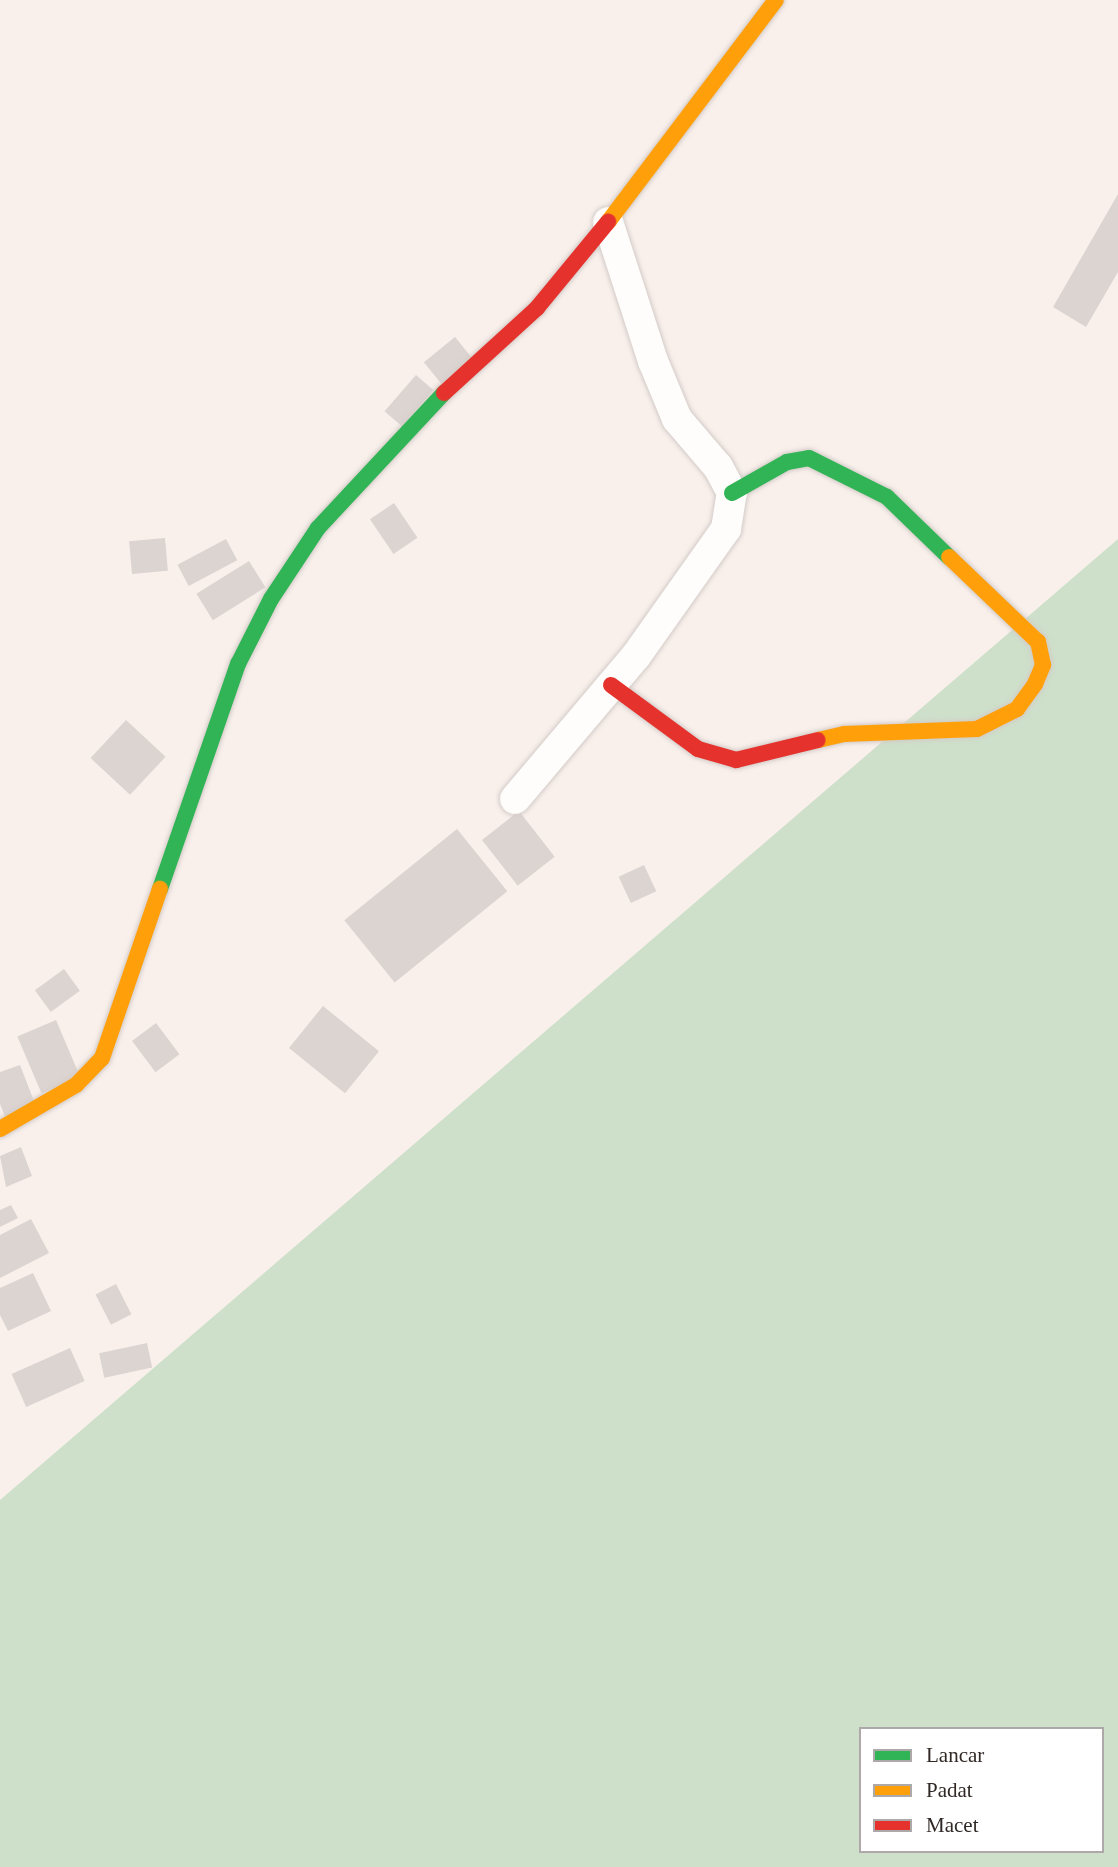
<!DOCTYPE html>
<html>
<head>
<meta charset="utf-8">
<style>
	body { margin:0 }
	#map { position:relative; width:1118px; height:1867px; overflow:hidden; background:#f9f0ec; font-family:"Times New Roman",serif }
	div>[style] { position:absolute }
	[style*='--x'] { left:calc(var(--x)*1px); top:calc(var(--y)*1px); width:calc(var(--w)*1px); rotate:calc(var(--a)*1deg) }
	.green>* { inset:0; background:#cee0ca }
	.building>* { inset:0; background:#dcd4d1; transform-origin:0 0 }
	.roads { filter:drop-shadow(0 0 2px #d3cbc7) drop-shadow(0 0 2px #d3cbc7) }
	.street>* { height:30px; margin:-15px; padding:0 15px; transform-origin:15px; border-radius:15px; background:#fefdfc }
	.fast>* { height:16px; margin:-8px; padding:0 8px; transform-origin:8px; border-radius:8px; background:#30b455 }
	.slow>* { height:16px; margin:-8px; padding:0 8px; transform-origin:8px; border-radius:8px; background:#ff9f0a }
	.jam>* { height:16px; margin:-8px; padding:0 8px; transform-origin:8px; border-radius:8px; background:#e5322d }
	span { translate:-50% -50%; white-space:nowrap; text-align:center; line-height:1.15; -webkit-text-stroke:7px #fff; paint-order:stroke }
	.legend { position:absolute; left:859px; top:1727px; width:245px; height:126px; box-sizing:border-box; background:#fff; border:2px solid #aca9a8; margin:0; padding:9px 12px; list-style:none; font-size:21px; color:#302825 }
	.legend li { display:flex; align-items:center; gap:14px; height:35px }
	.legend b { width:35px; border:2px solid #aca9a8 }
</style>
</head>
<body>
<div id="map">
	<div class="green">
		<div style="clip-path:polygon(evenodd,1118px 539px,1118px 1867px,0 1867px,0 1500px,1118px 539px,861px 1729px,1102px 1729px,1102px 1851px,861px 1851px,861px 1729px)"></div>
	</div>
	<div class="building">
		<div style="clip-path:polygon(1118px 194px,1118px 272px,1086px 327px,1053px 307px)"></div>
		<div style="left:455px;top:337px;width:28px;height:40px;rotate:51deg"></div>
		<div style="left:416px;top:375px;width:23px;height:48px;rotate:41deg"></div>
		<div style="left:394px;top:503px;width:42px;height:29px;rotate:56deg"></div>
		<div style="left:165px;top:538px;width:33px;height:36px;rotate:85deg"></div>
		<div style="left:226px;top:539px;width:24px;height:55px;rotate:62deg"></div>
		<div style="left:249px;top:561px;width:31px;height:62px;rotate:58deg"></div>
		<div style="left:126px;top:720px;width:54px;height:52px;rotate:43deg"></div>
		<div style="left:519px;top:811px;width:58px;height:47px;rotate:52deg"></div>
		<div style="left:457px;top:829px;width:80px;height:145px;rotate:51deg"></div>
		<div style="left:644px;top:865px;width:29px;height:28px;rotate:65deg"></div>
		<div style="left:64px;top:969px;width:27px;height:36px;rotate:54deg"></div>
		<div style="left:323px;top:1006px;width:72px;height:54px;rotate:39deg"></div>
		<div style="left:56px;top:1020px;width:62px;height:42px;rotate:67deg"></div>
		<div style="left:156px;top:1023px;width:39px;height:30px;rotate:53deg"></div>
		<div style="clip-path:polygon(20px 1065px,36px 1106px,6px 1119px,0 1104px,0 1072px)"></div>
		<div style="clip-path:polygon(21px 1147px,32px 1176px,6px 1187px,0 1156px)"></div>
		<div style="clip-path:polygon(11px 1205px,18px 1218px,0 1227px,0 1210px)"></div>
		<div style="clip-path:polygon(31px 1219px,49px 1253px,0 1278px,0 1235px)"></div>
		<div style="clip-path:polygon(33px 1273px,51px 1311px,8px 1331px,0 1315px,0 1288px)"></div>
		<div style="left:116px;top:1284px;width:34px;height:23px;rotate:63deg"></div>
		<div style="left:147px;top:1343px;width:25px;height:49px;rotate:78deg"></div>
		<div style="left:70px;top:1348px;width:36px;height:64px;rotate:66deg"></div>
	</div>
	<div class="roads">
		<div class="street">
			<div style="--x:515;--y:799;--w:187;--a:-49.8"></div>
			<div style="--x:636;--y:656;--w:156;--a:-54.7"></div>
			<div style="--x:726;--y:529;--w:36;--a:-81"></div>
			<div style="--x:732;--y:493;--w:30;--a:-118"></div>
			<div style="--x:718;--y:467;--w:63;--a:-130.5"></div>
			<div style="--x:677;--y:419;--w:63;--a:-112.5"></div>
			<div style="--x:653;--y:361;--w:146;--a:-107.9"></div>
		</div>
		<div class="fast">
			<div style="--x:732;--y:493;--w:63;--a:-29.4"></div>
			<div style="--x:787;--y:462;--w:22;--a:-10"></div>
			<div style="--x:809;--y:458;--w:87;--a:26.6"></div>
			<div style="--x:887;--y:497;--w:86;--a:44.1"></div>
			<div style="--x:160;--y:889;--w:238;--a:-70.9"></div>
			<div style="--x:238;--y:664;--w:73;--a:-63.1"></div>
			<div style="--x:271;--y:599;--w:85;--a:-56.5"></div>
			<div style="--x:318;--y:528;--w:185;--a:-47"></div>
		</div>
		<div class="slow">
			<div style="--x:608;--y:222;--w:278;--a:-52.9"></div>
			<div style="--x:818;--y:740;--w:27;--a:-13"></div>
			<div style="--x:844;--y:734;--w:133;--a:-2.2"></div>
			<div style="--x:977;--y:729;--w:45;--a:-26.6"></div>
			<div style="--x:1017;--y:709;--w:31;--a:-54"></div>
			<div style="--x:1035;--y:684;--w:21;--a:-67"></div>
			<div style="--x:1043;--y:665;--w:24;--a:-102"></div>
			<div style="--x:1038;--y:642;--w:123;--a:-136.3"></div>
			<div style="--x:0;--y:1129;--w:88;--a:-30.1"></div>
			<div style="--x:76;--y:1085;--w:37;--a:-46"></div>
			<div style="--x:102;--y:1058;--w:179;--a:-71.1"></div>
		</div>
		<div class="jam">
			<div style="--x:444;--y:393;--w:126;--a:-42.4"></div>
			<div style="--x:537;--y:308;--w:112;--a:-50.5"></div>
			<div style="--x:611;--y:685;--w:108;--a:36.3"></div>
			<div style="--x:698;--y:749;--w:40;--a:16"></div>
			<div style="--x:736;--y:760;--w:84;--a:-13.7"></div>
		</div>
	</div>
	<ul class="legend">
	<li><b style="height:9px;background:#30b455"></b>Lancar</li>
	<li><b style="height:9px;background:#ff9f0a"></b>Padat</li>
	<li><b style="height:9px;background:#e5322d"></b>Macet</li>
	</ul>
</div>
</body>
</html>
